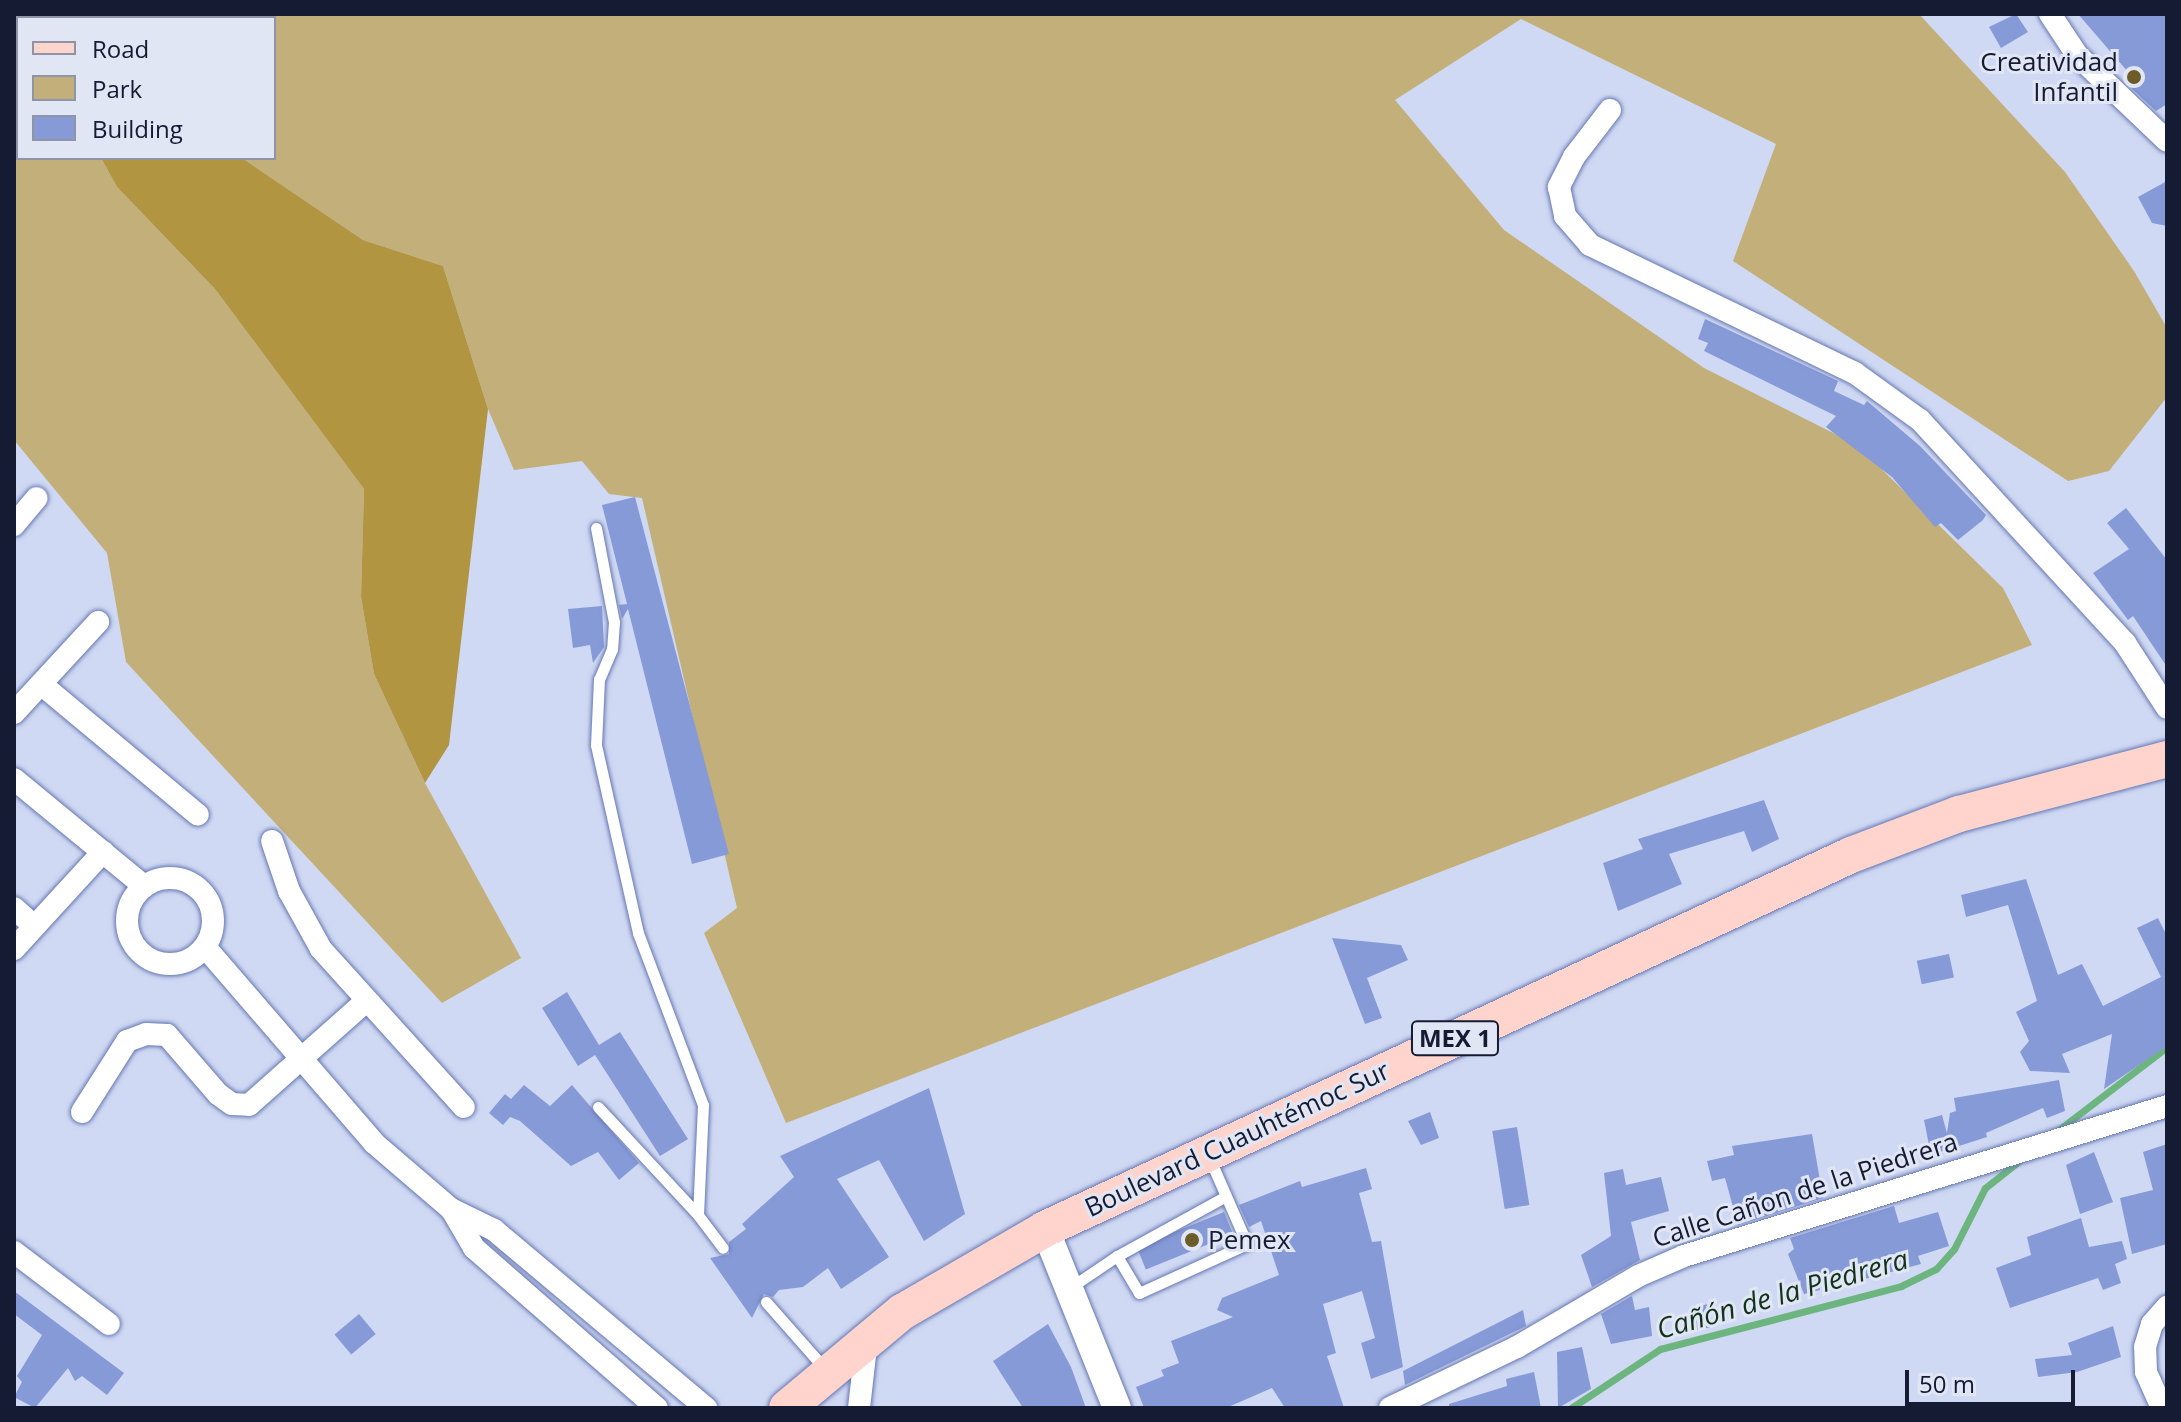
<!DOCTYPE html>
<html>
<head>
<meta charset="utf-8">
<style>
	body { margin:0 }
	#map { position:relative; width:2181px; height:1422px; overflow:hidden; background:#d0d9f3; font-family:"Open Sans",sans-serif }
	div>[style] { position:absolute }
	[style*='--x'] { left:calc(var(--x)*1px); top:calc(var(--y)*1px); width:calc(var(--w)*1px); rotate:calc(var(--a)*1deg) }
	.green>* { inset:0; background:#c3af79 }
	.forest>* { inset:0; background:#b19541 }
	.stream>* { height:7px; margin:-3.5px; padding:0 3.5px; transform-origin:3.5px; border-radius:3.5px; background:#6db57f }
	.building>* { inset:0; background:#869ad8; transform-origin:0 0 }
	.roads { filter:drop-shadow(0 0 2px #6577b3) drop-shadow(0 0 2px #6577b3) }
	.service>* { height:11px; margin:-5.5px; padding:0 5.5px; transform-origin:5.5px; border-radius:5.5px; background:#fff }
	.minor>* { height:22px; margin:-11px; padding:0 11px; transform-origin:11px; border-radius:11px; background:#fff }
	.minor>.ring { margin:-11px; padding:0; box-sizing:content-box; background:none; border:22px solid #fff; border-radius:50% }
	.tertiary>* { height:28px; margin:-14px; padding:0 14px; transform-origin:14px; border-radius:14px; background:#fff }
	.primary>* { height:36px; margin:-18px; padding:0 18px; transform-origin:18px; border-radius:18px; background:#fed4cc }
	.dots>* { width:22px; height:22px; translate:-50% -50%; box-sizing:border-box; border:4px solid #e1e6f4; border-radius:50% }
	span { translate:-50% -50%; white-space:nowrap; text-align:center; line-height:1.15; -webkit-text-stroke:6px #e1e6f4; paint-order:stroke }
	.shield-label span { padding:2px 6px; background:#e1e6f4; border:2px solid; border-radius:6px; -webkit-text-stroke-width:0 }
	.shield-label { font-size:24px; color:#141b33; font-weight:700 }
	.poi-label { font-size:26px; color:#141b33 }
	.right { translate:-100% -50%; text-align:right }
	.left { translate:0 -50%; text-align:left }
	.street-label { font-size:26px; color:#141b33 }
	.water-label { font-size:28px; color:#13321c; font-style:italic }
	.frame { position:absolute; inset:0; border:16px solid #141b33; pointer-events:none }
	.legend { position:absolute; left:16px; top:16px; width:260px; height:144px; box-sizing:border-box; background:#e1e6f4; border:2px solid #8f95a7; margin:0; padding:10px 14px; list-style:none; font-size:24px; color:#141b33 }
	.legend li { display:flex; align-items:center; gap:16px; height:40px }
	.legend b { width:40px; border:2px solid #8f95a7 }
	.scale { position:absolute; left:1905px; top:1370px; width:170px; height:36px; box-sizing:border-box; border:4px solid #141b33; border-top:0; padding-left:10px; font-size:24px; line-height:28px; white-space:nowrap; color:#141b33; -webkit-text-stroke:6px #e1e6f4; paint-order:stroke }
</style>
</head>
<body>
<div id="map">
	<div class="green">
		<div style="clip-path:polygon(14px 14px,47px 18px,18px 18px,18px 158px,101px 158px,117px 187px,215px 289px,364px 489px,361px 597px,374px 674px,425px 783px,521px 958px,442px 1003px,126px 662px,107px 553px,14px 440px)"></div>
		<div style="clip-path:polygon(68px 14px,1919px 14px,2065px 172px,2134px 271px,2167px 328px,2167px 397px,2109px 471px,2068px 481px,1733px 261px,1776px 144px,1521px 19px,1395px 100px,1504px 230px,1704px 368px,1857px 445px,2003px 588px,2032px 645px,786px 1123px,704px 933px,737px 908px,642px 498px,609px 494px,582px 461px,514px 470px,488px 409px,443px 266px,363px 240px,242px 158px,274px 158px,274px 18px)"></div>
	</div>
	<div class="forest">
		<div style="clip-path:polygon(101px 158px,242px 158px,363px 240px,443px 266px,488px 409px,449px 745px,425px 783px,374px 674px,361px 597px,364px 489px,215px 289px,117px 187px)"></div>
	</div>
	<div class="stream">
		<div style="--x:2057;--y:1131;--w:138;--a:-37.4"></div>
		<div style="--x:1571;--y:1408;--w:107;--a:-33.5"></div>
		<div style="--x:1660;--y:1349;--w:249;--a:-14.6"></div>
		<div style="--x:1901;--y:1286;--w:39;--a:-26"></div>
		<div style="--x:1936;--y:1269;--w:27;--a:-48"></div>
		<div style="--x:1954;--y:1249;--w:68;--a:-63.1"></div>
		<div style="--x:1985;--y:1188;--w:43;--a:-38.5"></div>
	</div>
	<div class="building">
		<div style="clip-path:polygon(2016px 14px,2028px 32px,2001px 48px,1989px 27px)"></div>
		<div style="clip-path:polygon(2078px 14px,2167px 14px,2167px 104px,2156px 111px,2128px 85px,2134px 79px)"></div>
		<div style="clip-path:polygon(2167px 181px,2167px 226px,2152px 223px,2138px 197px)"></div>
		<div style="clip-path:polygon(1705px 319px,1838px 381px,1834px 391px,1864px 405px,1867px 401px,1920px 446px,1986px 515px,1983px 520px,1958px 540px,1941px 523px,1935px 527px,1892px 477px,1826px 427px,1836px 416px,1704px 351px,1708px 343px,1698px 339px)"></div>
		<div style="clip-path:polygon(635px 497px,729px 854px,692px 864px,628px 609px,622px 619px,619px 605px,627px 604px,602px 505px)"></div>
		<div style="clip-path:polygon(2126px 508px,2167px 560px,2167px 667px,2133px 616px,2128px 620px,2093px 573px,2129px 549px,2107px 523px)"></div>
		<div style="clip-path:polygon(602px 606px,604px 647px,593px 663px,590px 645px,573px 648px,568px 609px)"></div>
		<div style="clip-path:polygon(1764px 800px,1779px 839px,1752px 852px,1744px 831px,1669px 854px,1682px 884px,1618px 911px,1603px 863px,1643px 849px,1638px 839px)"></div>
		<div style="clip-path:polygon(2026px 879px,2058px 975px,2082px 964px,2103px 1006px,2161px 977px,2137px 928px,2158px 918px,2167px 936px,2167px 1046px,2104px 1089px,2112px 1034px,2062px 1054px,2070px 1073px,2030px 1071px,2020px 1052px,2029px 1041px,2016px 1012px,2037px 1001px,2008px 905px,1966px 917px,1961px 895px)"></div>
		<div style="clip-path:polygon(1332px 938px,1401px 945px,1408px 960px,1367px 978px,1382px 1018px,1365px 1024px)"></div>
		<div style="left:1949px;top:954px;width:24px;height:33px;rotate:78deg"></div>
		<div style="clip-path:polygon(567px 992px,599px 1045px,620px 1032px,688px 1139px,660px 1156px,595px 1055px,578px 1066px,542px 1008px)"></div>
		<div style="clip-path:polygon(2059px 1080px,2065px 1111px,2047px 1118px,2043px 1108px,1986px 1133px,1987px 1137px,1931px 1155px,1924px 1120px,1942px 1115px,1947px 1133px,1950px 1113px,1956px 1111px,1954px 1098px)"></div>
		<div style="clip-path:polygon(524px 1085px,550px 1106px,572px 1085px,639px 1163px,619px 1180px,598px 1152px,571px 1166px,520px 1121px,510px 1117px,503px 1125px,489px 1113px,505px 1094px,511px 1099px)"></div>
		<div style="clip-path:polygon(929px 1088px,965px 1214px,924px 1241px,879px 1160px,837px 1179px,889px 1257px,841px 1289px,828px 1268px,803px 1287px,779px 1290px,773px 1297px,764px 1294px,752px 1318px,710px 1258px,729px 1254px,729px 1242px,746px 1229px,742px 1224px,794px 1177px,780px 1156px)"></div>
		<div style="clip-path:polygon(1430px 1112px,1439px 1138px,1421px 1145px,1408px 1121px)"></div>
		<div style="left:1517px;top:1127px;width:79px;height:25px;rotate:81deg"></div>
		<div style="clip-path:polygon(1812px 1134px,1823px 1198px,1738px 1225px,1725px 1178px,1712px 1181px,1707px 1161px,1734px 1155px,1732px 1146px)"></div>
		<div style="clip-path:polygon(2167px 1144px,2167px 1244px,2132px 1254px,2120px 1198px,2153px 1190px,2143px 1152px)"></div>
		<div style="clip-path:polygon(2094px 1152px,2113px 1202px,2080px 1214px,2066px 1165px)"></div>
		<div style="clip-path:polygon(1366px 1168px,1372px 1189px,1359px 1193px,1372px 1242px,1381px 1241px,1403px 1367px,1371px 1379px,1361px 1343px,1375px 1338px,1362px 1291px,1323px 1304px,1336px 1353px,1327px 1356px,1344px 1408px,1285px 1408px,1272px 1388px,1226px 1408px,1144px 1408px,1136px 1387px,1164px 1376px,1161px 1370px,1179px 1363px,1171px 1341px,1233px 1317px,1217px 1310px,1222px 1298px,1279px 1275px,1261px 1221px,1249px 1227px,1239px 1205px,1300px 1181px,1302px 1187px)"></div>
		<div style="clip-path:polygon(1623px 1169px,1626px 1185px,1661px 1177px,1669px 1211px,1631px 1222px,1640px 1260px,1592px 1287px,1581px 1255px,1611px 1236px,1604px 1173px)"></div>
		<div style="clip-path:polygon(1894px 1206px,1899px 1223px,1938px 1212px,1949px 1246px,1918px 1256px,1921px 1264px,1861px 1280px,1857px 1267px,1818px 1280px,1820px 1290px,1804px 1294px,1788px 1254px,1794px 1249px,1790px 1238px)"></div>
		<div style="left:1224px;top:1212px;width:24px;height:94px;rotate:68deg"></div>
		<div style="clip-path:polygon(2081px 1218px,2089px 1247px,2122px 1241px,2127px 1259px,2115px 1264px,2121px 1283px,2103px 1290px,2098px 1278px,2010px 1308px,1996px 1268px,2031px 1255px,2027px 1237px)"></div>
		<div style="clip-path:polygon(14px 1291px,124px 1373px,107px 1395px,82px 1376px,75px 1381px,68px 1368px,35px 1408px,14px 1397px,22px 1382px,17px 1376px,42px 1335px,14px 1314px)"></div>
		<div style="clip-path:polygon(1632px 1296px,1635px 1310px,1649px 1307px,1652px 1336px,1611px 1344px,1601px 1314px)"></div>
		<div style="left:1708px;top:1304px;width:23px;height:19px;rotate:77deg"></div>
		<div style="clip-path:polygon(1523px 1310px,1526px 1326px,1405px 1385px,1403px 1371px)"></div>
		<div style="left:359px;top:1314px;width:26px;height:32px;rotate:50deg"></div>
		<div style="clip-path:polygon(1048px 1324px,1071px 1367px,1086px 1408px,1023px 1408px,993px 1361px)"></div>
		<div style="clip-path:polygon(2113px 1326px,2121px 1357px,2077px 1372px,2038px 1377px,2035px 1359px,2072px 1355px,2068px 1343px)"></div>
		<div style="clip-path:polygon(1582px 1347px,1591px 1389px,1558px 1408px,1557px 1352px)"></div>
		<div style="clip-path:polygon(1534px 1372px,1541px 1408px,1449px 1408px,1449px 1404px,1507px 1386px,1506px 1379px)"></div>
	</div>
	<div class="roads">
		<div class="service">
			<div style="--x:596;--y:528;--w:96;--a:79.2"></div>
			<div style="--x:614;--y:622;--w:27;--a:94"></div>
			<div style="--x:612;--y:649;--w:33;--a:113"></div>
			<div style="--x:599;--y:679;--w:66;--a:92.6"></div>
			<div style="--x:596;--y:745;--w:193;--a:77.4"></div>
			<div style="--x:638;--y:933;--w:184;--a:69.3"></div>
			<div style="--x:703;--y:1105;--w:110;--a:92.6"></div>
			<div style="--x:698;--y:1215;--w:41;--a:52.9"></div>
			<div style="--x:598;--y:1107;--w:147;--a:47.2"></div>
			<div style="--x:1117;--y:1256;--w:124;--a:-28.8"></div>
			<div style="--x:1071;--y:1287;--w:55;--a:-34"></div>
			<div style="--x:1117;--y:1256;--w:43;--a:59.3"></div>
			<div style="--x:1139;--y:1293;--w:119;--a:-24.4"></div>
			<div style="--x:1247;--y:1244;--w:95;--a:-113.6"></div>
			<div style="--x:766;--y:1302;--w:89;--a:48.6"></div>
		</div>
		<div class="minor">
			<div style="--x:2050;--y:14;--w:49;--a:56.6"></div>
			<div style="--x:2077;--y:55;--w:124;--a:43.7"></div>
			<div style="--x:1610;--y:110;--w:59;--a:127.5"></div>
			<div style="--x:1574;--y:157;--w:34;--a:117"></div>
			<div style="--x:1559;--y:187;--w:30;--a:78"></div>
			<div style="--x:1565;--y:216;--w:38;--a:49"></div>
			<div style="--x:1590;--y:245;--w:294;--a:25.8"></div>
			<div style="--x:1855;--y:373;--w:80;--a:35.9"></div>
			<div style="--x:1920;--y:420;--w:303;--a:47.4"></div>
			<div style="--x:2125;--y:643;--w:77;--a:57.1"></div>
			<div style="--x:14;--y:525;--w:35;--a:-50"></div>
			<div style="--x:41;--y:684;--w:204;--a:39.8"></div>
			<div style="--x:14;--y:713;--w:124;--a:-47.3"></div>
			<div style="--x:14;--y:779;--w:168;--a:39.5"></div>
			<div style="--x:272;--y:841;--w:53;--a:71.2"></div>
			<div style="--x:289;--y:891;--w:66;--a:61.1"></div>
			<div style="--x:321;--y:949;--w:213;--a:47.9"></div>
			<div class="ring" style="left:127px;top:878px;width:64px;height:64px"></div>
			<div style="--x:14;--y:908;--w:25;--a:42"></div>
			<div style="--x:205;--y:947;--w:259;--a:49.2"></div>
			<div style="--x:374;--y:1143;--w:101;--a:40.6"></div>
			<div style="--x:451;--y:1209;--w:48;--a:26"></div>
			<div style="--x:494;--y:1230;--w:277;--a:40"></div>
			<div style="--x:14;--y:949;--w:132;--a:-47.5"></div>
			<div style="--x:82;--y:1112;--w:84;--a:-57.6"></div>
			<div style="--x:127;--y:1041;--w:20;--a:-20"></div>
			<div style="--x:146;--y:1034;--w:21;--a:3"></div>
			<div style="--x:167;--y:1035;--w:78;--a:49.2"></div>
			<div style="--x:218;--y:1094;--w:17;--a:36"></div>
			<div style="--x:232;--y:1104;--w:17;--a:3"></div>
			<div style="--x:249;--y:1105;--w:157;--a:-41.6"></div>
			<div style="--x:452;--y:1210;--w:44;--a:59.9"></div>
			<div style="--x:474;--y:1248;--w:243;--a:41.2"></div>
			<div style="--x:14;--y:1252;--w:119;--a:37.2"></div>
			<div style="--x:859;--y:1408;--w:70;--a:-83.5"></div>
			<div style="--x:1390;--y:1408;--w:141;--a:-25.7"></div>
			<div style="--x:1517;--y:1347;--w:140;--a:-30.4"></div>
			<div style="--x:1638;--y:1276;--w:50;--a:-23.5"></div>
			<div style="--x:1684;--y:1256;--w:506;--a:-17.25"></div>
			<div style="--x:2162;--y:1408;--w:39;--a:-114"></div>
			<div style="--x:2146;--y:1372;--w:25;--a:-92"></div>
			<div style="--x:2145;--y:1347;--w:24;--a:-73"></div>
			<div style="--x:2152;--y:1324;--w:23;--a:-49"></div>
		</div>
		<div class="tertiary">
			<div style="--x:1045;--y:1229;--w:193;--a:68.1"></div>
		</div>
		<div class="primary">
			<div style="--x:787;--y:1408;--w:150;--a:-39.9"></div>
			<div style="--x:902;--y:1312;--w:165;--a:-30.1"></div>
			<div style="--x:1045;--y:1229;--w:889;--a:-24.89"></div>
			<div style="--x:1851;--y:855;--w:116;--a:-20.8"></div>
			<div style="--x:1959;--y:814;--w:215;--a:-14.8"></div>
		</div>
	</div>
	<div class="dots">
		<div style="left:2134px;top:77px;background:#6d5c29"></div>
		<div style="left:1192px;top:1240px;background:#6d5c29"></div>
	</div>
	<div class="shield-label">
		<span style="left:1455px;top:1038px">MEX 1</span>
	</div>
	<div class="poi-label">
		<span class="right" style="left:2118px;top:77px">Creatividad<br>Infantil</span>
		<span class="left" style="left:1208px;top:1240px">Pemex</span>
	</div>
	<div class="street-label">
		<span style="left:1237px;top:1139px;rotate:-25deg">Boulevard Cuauhtémoc Sur</span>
		<span style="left:1805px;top:1190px;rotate:-18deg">Calle Cañon de la Piedrera</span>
	</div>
	<div class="water-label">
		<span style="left:1782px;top:1293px;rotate:-16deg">Cañón de la Piedrera</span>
	</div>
	<div class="frame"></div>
	<ul class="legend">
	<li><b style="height:10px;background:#fed4cc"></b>Road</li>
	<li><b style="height:22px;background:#c3af79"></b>Park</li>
	<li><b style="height:22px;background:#869ad8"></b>Building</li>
	</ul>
	<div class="scale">50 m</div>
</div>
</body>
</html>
